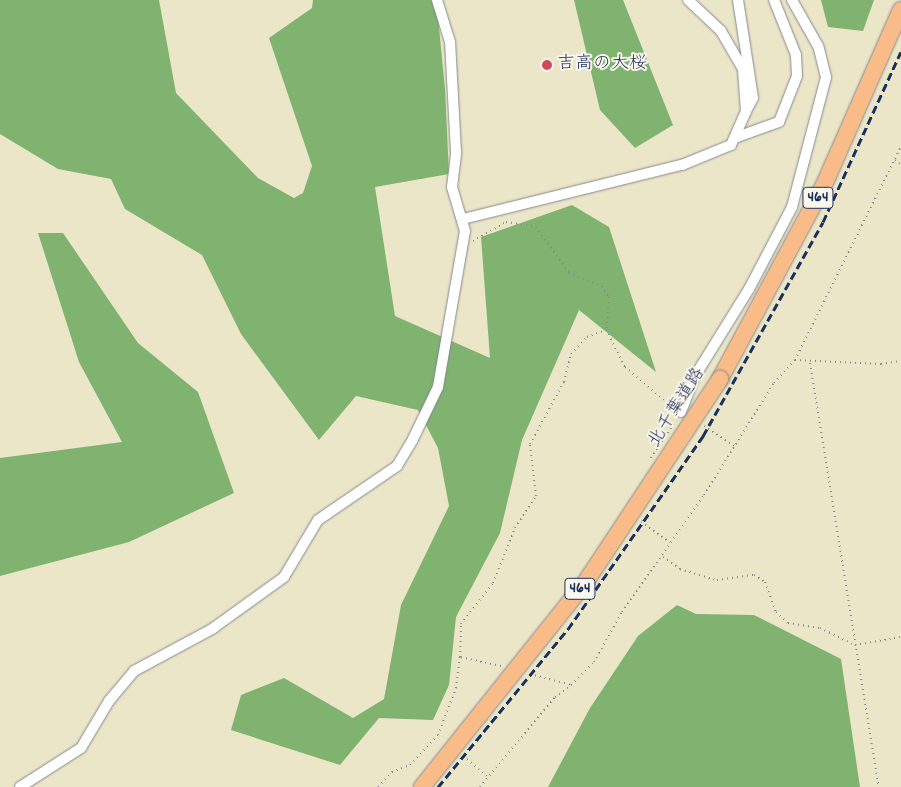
<!DOCTYPE html>
<html>
<head>
<meta charset="utf-8">
<style>
	body { margin:0 }
	#map { position:relative; width:901px; height:787px; overflow:hidden; background:#ece6c8; font-family:Dekko,"Klee One",sans-serif }
	div>[style] { position:absolute }
	[style*='--x'] { left:calc(var(--x)*1px); top:calc(var(--y)*1px); width:calc(var(--w)*1px); rotate:calc(var(--a)*1deg) }
	.forest>* { inset:0; background:#7fb36f }
	.path>* { height:2px; margin-top:-1px; transform-origin:0; background:repeating-linear-gradient(90deg,#848a93 0 1px,transparent 0 5px) }
	.roads { filter:drop-shadow(0 0 1px #848a93) drop-shadow(0 0 1px #848a93) }
	.minor>* { height:10px; margin:-5px; padding:0 5px; transform-origin:5px; border-radius:5px; background:#fff }
	.trunk>* { height:16px; margin:-8px; padding:0 8px; transform-origin:8px; border-radius:8px; background:#f9bc89 }
	.rail>* { height:3px; margin-top:-1.5px; transform-origin:0; background:repeating-linear-gradient(90deg,#1b2f5e 0 8px,transparent 0 12px) }
	.bridges { filter:drop-shadow(0 0 1px #848a93) drop-shadow(0 0 1px #848a93) }
	.trunk-bridge>* { height:16px; margin:-8px; padding:0 8px; transform-origin:8px; border-radius:8px; background:#f9bc89 }
	.dots>* { width:14px; height:14px; translate:-50% -50%; box-sizing:border-box; border:2px solid #fbf7ec; border-radius:50% }
	span { translate:-50% -50%; white-space:nowrap; text-align:center; line-height:1.15; -webkit-text-stroke:4px #fbf7ec; paint-order:stroke }
	.shield-label span { padding:1px 4px; background:#fbf7ec; border:1px solid; border-radius:4px; -webkit-text-stroke-width:0 }
	.shield-label { font-size:16px; color:#1b2f5e; font-weight:700 }
	.poi-label { font-size:18px; color:#1b2f5e }
	.left { translate:0 -50%; text-align:left }
	.street-label { font-size:18px; color:#1b2f5e }
</style>
</head>
<body>
<div id="map">
	<div class="forest">
		<div style="clip-path:polygon(0 0,159px 0,176px 93px,258px 178px,294px 198px,303px 193px,312px 166px,269px 38px,312px 8px,313px 0,431px 0,437px 7px,445px 89px,449px 174px,375px 187px,395px 316px,490px 358px,481px 237px,572px 205px,609px 227px,656px 372px,579px 310px,522px 440px,500px 533px,456px 617px,449px 685px,433px 720px,379px 718px,340px 765px,231px 730px,241px 695px,284px 678px,353px 718px,384px 699px,401px 605px,449px 506px,438px 448px,418px 410px,356px 396px,319px 440px,241px 334px,202px 255px,125px 209px,111px 179px,58px 169px,0 134px)"></div>
		<div style="clip-path:polygon(574px 0,623px 0,673px 125px,635px 148px,600px 110px)"></div>
		<div style="clip-path:polygon(821px 0,874px 0,863px 31px,828px 27px)"></div>
		<div style="clip-path:polygon(38px 233px,63px 233px,138px 343px,198px 392px,234px 493px,129px 542px,0 576px,0 458px,122px 442px,79px 362px)"></div>
		<div style="clip-path:polygon(677px 605px,696px 614px,754px 615px,841px 659px,860px 787px,548px 787px,590px 708px,638px 636px)"></div>
	</div>
	<div class="path">
		<div style="--x:895;--y:160;--w:8;--a:40"></div>
		<div style="--x:473;--y:241;--w:38;--a:-30"></div>
		<div style="--x:506;--y:222;--w:30;--a:9"></div>
		<div style="--x:536;--y:227;--w:57;--a:54.3"></div>
		<div style="--x:569;--y:273;--w:35;--a:22"></div>
		<div style="--x:602;--y:286;--w:13;--a:58"></div>
		<div style="--x:609;--y:297;--w:33;--a:95"></div>
		<div style="--x:606;--y:330;--w:42;--a:62.8"></div>
		<div style="--x:625;--y:367;--w:62;--a:40.4"></div>
		<div style="--x:795;--y:360;--w:86;--a:2.7"></div>
		<div style="--x:881;--y:364;--w:20;--a:-9"></div>
		<div style="--x:810;--y:363;--w:430;--a:80.8"></div>
		<div style="--x:704;--y:426;--w:37;--a:33"></div>
		<div style="--x:651;--y:458;--w:45;--a:-56.7"></div>
		<div style="--x:641;--y:522;--w:35;--a:35"></div>
		<div style="--x:663;--y:557;--w:21;--a:35"></div>
		<div style="--x:680;--y:569;--w:39;--a:17"></div>
		<div style="--x:717;--y:580;--w:37;--a:-8"></div>
		<div style="--x:754;--y:575;--w:13;--a:32"></div>
		<div style="--x:765;--y:582;--w:32;--a:70"></div>
		<div style="--x:776;--y:612;--w:16;--a:43"></div>
		<div style="--x:788;--y:623;--w:32;--a:9"></div>
		<div style="--x:820;--y:628;--w:39;--a:26"></div>
		<div style="--x:855;--y:645;--w:47;--a:-9.9"></div>
		<div style="--x:501;--y:666;--w:42;--a:-167.6"></div>
		<div style="--x:460;--y:657;--w:33;--a:-88"></div>
		<div style="--x:461;--y:624;--w:52;--a:-52"></div>
		<div style="--x:493;--y:583;--w:59;--a:-68.2"></div>
		<div style="--x:515;--y:528;--w:38;--a:-57"></div>
		<div style="--x:536;--y:496;--w:52;--a:-96.6"></div>
		<div style="--x:530;--y:444;--w:71;--a:-61.3"></div>
		<div style="--x:564;--y:382;--w:29;--a:-76"></div>
		<div style="--x:571;--y:354;--w:23;--a:-47"></div>
		<div style="--x:587;--y:337;--w:20;--a:-20"></div>
		<div style="--x:530;--y:674;--w:42;--a:15"></div>
		<div style="--x:571;--y:685;--w:33;--a:-45"></div>
		<div style="--x:594;--y:662;--w:57;--a:-60.8"></div>
		<div style="--x:622;--y:612;--w:143;--a:-55"></div>
		<div style="--x:704;--y:495;--w:132;--a:-58"></div>
		<div style="--x:774;--y:383;--w:31;--a:-48"></div>
		<div style="--x:795;--y:360;--w:239;--a:-63.6"></div>
		<div style="--x:463;--y:756;--w:33;--a:40"></div>
		<div style="--x:378;--y:787;--w:21;--a:-47"></div>
		<div style="--x:392;--y:772;--w:19;--a:-21"></div>
		<div style="--x:410;--y:765;--w:41;--a:-47"></div>
		<div style="--x:438;--y:735;--w:50;--a:-69"></div>
		<div style="--x:456;--y:688;--w:31;--a:-83"></div>
		<div style="--x:480;--y:787;--w:117;--a:-50.2"></div>
		<div style="--x:555;--y:697;--w:20;--a:-37"></div>
	</div>
	<div class="roads">
		<div class="minor">
			<div style="--x:738;--y:0;--w:99;--a:81.3"></div>
			<div style="--x:753;--y:98;--w:15;--a:118"></div>
			<div style="--x:737;--y:137;--w:45;--a:-19.7"></div>
			<div style="--x:779;--y:122;--w:49;--a:-68.6"></div>
			<div style="--x:797;--y:76;--w:21;--a:-93"></div>
			<div style="--x:796;--y:55;--w:59;--a:-111.8"></div>
			<div style="--x:463;--y:219;--w:226;--a:-13.9"></div>
			<div style="--x:682;--y:165;--w:53;--a:-22.2"></div>
			<div style="--x:731;--y:145;--w:36;--a:-66"></div>
			<div style="--x:746;--y:112;--w:43;--a:-94"></div>
			<div style="--x:743;--y:69;--w:44;--a:-120.1"></div>
			<div style="--x:721;--y:31;--w:45;--a:-136.8"></div>
			<div style="--x:681;--y:412;--w:39;--a:-69"></div>
			<div style="--x:695;--y:376;--w:102;--a:-58.2"></div>
			<div style="--x:749;--y:289;--w:93;--a:-62.3"></div>
			<div style="--x:792;--y:207;--w:134;--a:-75.3"></div>
			<div style="--x:826;--y:77;--w:32;--a:-104"></div>
			<div style="--x:818;--y:46;--w:53;--a:-119.5"></div>
			<div style="--x:20;--y:787;--w:72;--a:-32.6"></div>
			<div style="--x:81;--y:748;--w:55;--a:-59.2"></div>
			<div style="--x:109;--y:701;--w:39;--a:-50"></div>
			<div style="--x:134;--y:671;--w:89;--a:-28.3"></div>
			<div style="--x:212;--y:629;--w:89;--a:-35.8"></div>
			<div style="--x:284;--y:577;--w:66;--a:-59.2"></div>
			<div style="--x:318;--y:520;--w:96;--a:-34.4"></div>
			<div style="--x:397;--y:466;--w:31;--a:-59"></div>
			<div style="--x:413;--y:439;--w:58;--a:-64.3"></div>
			<div style="--x:438;--y:387;--w:158;--a:-80.2"></div>
			<div style="--x:465;--y:231;--w:46;--a:-106.5"></div>
			<div style="--x:452;--y:187;--w:35;--a:-83"></div>
			<div style="--x:456;--y:152;--w:110;--a:-93.1"></div>
			<div style="--x:450;--y:42;--w:44;--a:-107.2"></div>
		</div>
		<div class="trunk">
			<div style="--x:720;--y:379;--w:220;--a:-61.8"></div>
			<div style="--x:824;--y:185;--w:191;--a:-66.3"></div>
		</div>
	</div>
	<div class="rail">
		<div style="--x:438;--y:787;--w:205;--a:-50.6"></div>
		<div style="--x:568;--y:629;--w:236;--a:-55"></div>
		<div style="--x:703;--y:436;--w:245;--a:-60.7"></div>
		<div style="--x:823;--y:222;--w:187;--a:-65.4"></div>
	</div>
	<div class="bridges">
		<div class="trunk-bridge">
			<div style="--x:422;--y:787;--w:261;--a:-51.4"></div>
			<div style="--x:585;--y:583;--w:245;--a:-56.5"></div>
		</div>
	</div>
	<div class="dots">
		<div style="left:547px;top:65px;background:#d1495b"></div>
	</div>
	<div class="shield-label">
		<span style="left:818px;top:198px">464</span>
		<span style="left:580px;top:589px">464</span>
	</div>
	<div class="poi-label">
		<span class="left" style="left:557px;top:65px">吉高の大桜</span>
	</div>
	<div class="street-label">
		<span style="left:678px;top:408px;rotate:-58deg">北千葉道路</span>
	</div>
</div>
</body>
</html>
